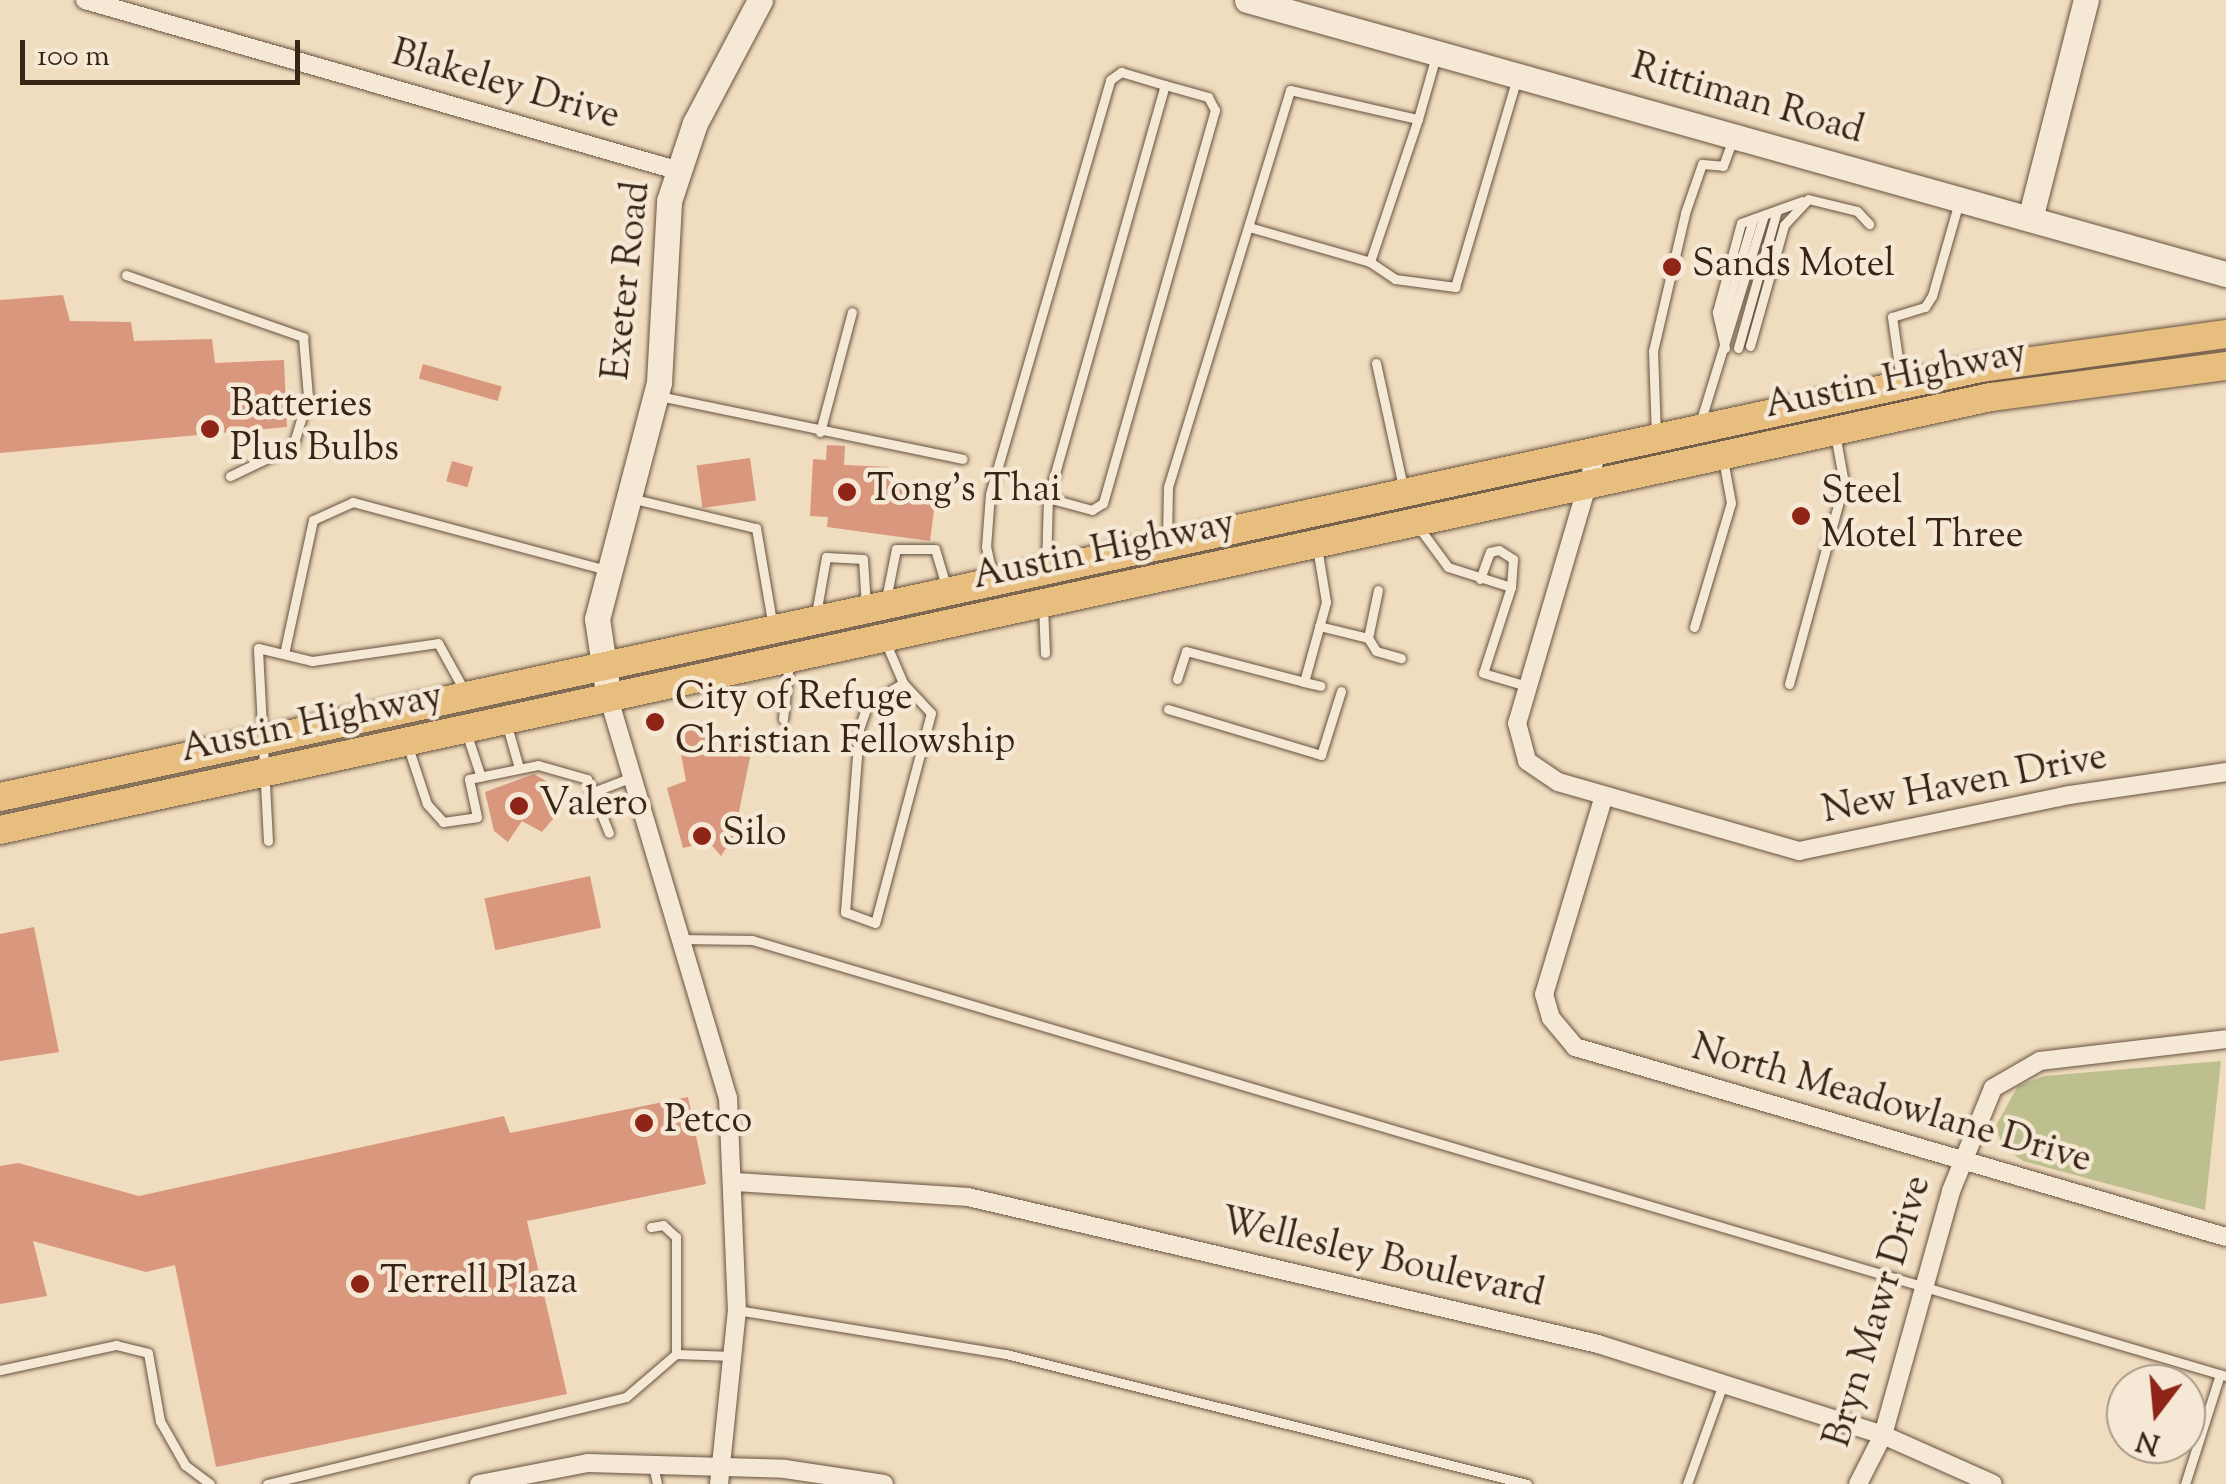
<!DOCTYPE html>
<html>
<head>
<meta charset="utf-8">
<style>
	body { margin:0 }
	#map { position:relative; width:2226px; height:1484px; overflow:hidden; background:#f0dcbe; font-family:"Sorts Mill Goudy",serif }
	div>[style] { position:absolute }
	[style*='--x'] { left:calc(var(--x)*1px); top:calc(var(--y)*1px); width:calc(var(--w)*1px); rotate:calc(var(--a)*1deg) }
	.green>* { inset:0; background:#bebf8e }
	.building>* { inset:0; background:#d9977e; transform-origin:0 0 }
	.roads { filter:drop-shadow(0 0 2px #675240) drop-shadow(0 0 2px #675240) }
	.lane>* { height:9px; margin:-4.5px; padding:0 4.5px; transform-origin:4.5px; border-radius:4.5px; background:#f5e8d5 }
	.street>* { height:18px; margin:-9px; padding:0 9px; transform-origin:9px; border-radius:9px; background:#f5e8d5 }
	.secondary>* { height:25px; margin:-12.5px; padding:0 12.5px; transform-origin:12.5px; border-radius:12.5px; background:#f5e8d5 }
	.primary>* { height:28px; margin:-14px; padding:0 14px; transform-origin:14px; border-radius:14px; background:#e8be7f }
	.dots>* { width:28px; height:28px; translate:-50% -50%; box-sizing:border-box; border:5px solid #f5e8d5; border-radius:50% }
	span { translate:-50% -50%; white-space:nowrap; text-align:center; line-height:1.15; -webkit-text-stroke:9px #f5e8d5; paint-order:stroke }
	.street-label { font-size:38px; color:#392416 }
	.poi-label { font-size:38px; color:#392416 }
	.left { translate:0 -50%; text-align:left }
	.north { position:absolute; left:2106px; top:1364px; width:100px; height:100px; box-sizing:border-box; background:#f5e8d5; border:2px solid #aa9a89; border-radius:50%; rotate:196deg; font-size:28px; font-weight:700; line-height:40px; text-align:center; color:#392416 }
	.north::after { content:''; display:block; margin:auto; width:35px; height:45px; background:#8f2418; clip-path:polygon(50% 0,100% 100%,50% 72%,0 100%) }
	.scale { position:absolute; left:20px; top:40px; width:280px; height:45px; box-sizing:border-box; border:5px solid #392416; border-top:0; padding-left:12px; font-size:30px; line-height:35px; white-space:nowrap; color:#392416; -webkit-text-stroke:8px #f5e8d5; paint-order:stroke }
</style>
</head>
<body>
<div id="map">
	<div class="green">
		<div style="clip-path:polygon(2221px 1061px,2205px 1210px,2023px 1161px,2004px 1148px,1995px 1127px,2018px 1086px,2044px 1076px)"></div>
	</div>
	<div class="building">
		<div style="clip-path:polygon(63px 295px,70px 321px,131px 322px,134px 341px,212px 339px,215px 363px,284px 360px,287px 427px,0 453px,0 300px)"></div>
		<div style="left:423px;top:364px;width:82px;height:15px;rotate:16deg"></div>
		<div style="clip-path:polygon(827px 445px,845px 446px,844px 465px,890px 467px,890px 483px,936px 495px,930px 541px,827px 527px,828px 517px,810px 516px,813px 459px,826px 460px)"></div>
		<div style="left:750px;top:458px;width:43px;height:54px;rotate:82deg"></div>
		<div style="left:452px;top:461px;width:22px;height:21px;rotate:16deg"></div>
		<div style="clip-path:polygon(707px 725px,712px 741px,754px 738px,734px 836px,721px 856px,709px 842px,683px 848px,667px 788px,686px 781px,677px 733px)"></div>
		<div style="clip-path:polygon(534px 774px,546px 781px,553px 819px,542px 832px,522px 821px,508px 842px,494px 831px,485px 792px)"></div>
		<div style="left:590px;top:876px;width:53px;height:108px;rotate:78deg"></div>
		<div style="clip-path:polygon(34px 927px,59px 1052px,0 1061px,0 934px)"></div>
		<div style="clip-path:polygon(688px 1097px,706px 1184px,527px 1221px,567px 1394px,216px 1467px,175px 1265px,146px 1272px,33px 1241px,47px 1296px,0 1304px,0 1166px,18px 1163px,139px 1196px,504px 1116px,510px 1133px)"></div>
	</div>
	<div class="roads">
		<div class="lane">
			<div style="--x:1418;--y:119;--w:151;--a:108.6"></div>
			<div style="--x:1370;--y:262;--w:30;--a:34"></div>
			<div style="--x:1395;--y:279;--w:61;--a:7.6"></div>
			<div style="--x:1455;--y:287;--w:218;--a:-73.5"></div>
			<div style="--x:1249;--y:227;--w:126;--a:16.1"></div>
			<div style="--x:126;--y:275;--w:188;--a:19.3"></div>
			<div style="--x:303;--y:337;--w:59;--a:85.2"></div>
			<div style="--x:308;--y:396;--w:52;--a:106.7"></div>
			<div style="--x:293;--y:446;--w:70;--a:154.5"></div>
			<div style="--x:1721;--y:326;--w:112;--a:-73.3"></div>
			<div style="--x:1750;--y:346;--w:126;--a:-74.3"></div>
			<div style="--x:1784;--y:225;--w:35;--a:-47"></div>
			<div style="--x:1808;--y:199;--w:50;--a:13.8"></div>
			<div style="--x:1857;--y:211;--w:18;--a:47"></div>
			<div style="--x:1725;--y:348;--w:37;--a:-103"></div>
			<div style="--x:1717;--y:312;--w:92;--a:-74.9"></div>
			<div style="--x:1741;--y:223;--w:65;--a:-19.8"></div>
			<div style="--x:1738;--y:348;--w:143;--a:-74.2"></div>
			<div style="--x:1376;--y:363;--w:131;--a:77.7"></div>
			<div style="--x:1901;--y:380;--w:64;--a:-98.1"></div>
			<div style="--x:1892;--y:317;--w:34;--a:-17"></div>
			<div style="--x:1925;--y:307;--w:13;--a:-58"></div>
			<div style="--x:1932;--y:296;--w:98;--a:-74"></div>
			<div style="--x:659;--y:396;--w:310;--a:11.7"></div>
			<div style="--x:1700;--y:423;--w:218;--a:-72.9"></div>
			<div style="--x:820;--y:432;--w:124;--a:-75.1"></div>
			<div style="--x:1656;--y:436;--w:85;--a:-92"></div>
			<div style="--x:1653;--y:351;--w:142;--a:-76.9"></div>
			<div style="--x:1685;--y:213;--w:52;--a:-70.9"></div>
			<div style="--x:1702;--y:164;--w:21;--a:5"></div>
			<div style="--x:1723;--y:166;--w:29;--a:-70"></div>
			<div style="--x:634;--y:499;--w:125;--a:13.4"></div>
			<div style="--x:756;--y:528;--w:100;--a:80.3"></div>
			<div style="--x:1420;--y:529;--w:47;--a:53.6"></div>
			<div style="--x:1448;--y:567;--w:66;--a:17.6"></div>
			<div style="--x:1511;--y:587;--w:90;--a:108"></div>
			<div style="--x:1483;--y:673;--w:46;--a:16.5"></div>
			<div style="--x:1167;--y:539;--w:52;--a:-88.9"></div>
			<div style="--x:1168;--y:487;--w:415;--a:-72.9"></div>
			<div style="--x:1290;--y:90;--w:131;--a:12.8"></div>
			<div style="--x:1418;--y:119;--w:66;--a:-74.1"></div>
			<div style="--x:1046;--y:568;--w:70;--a:-88.4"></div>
			<div style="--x:993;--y:579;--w:33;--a:-102"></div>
			<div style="--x:986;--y:547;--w:53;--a:-85.7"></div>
			<div style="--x:990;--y:494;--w:431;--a:-73.8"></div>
			<div style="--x:1110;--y:80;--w:14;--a:-36"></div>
			<div style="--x:1121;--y:72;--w:46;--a:16.5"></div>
			<div style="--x:1165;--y:85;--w:45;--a:15.6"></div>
			<div style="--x:1208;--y:97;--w:15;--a:62"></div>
			<div style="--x:1215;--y:110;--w:409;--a:105.9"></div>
			<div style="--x:1103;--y:503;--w:13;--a:148"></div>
			<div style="--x:1092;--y:510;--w:46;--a:-164.7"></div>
			<div style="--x:1048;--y:498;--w:429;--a:-74.2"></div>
			<div style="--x:1480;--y:579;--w:29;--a:-70"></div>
			<div style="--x:1490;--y:552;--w:9;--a:-13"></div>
			<div style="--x:1499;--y:550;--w:17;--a:33"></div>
			<div style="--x:1513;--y:559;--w:28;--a:94"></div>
			<div style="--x:886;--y:599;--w:51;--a:-78.7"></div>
			<div style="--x:896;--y:549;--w:39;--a:0"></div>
			<div style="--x:935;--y:549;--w:42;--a:73.3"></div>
			<div style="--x:1043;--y:606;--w:47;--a:87.6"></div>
			<div style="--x:816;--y:614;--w:58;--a:-80"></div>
			<div style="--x:826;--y:557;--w:37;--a:3"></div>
			<div style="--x:863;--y:559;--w:48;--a:86.4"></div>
			<div style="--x:1319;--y:626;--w:50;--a:13.8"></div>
			<div style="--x:1368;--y:638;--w:49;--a:-78.2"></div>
			<div style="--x:1694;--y:627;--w:129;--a:-73.4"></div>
			<div style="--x:1731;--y:503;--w:45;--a:-100.3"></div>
			<div style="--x:1368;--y:638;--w:15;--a:58"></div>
			<div style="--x:1376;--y:651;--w:26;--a:16"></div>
			<div style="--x:885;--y:641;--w:46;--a:66.8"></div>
			<div style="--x:903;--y:683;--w:41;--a:47"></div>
			<div style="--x:931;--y:713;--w:217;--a:104.9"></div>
			<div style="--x:875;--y:923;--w:32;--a:-160"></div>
			<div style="--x:845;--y:912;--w:184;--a:-85.6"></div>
			<div style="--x:859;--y:729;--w:24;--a:-71"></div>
			<div style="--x:867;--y:706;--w:43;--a:-32.6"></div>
			<div style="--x:284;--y:654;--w:137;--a:-77.8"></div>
			<div style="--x:313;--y:520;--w:44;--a:-24.2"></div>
			<div style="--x:353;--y:502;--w:262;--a:15"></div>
			<div style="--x:1177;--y:679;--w:29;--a:-72"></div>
			<div style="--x:1186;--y:651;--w:122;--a:14.7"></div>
			<div style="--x:1304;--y:682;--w:83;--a:-74.6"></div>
			<div style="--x:1326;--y:602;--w:56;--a:-99.3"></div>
			<div style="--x:1304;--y:682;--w:17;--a:13"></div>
			<div style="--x:1789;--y:684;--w:208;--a:-74.7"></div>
			<div style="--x:1844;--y:483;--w:50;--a:-100.4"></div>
			<div style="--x:1168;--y:709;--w:160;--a:16.7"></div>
			<div style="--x:1321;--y:755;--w:67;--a:-72.6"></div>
			<div style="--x:783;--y:719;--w:57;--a:-84"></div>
			<div style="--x:506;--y:722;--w:48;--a:74.2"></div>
			<div style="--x:466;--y:732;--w:47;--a:71.6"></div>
			<div style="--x:408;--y:747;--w:60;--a:71.6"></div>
			<div style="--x:427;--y:804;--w:24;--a:48"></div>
			<div style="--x:443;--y:822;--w:34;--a:-8"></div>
			<div style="--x:477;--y:817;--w:39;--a:-102"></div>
			<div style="--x:469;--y:779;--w:70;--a:-11.5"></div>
			<div style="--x:538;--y:765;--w:51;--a:15.9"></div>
			<div style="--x:587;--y:779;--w:58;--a:67.8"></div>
			<div style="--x:593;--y:792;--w:42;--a:-21"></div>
			<div style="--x:268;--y:841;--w:193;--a:-93"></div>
			<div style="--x:258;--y:648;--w:56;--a:13.5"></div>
			<div style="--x:312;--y:661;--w:127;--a:-8.1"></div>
			<div style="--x:438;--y:643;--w:56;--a:61.1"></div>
			<div style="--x:682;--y:939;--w:70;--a:0.8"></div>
			<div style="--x:752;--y:940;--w:1537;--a:16.48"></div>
			<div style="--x:651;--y:1227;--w:12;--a:-9"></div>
			<div style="--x:663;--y:1225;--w:18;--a:43"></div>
			<div style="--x:676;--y:1237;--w:117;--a:90"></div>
			<div style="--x:737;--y:1310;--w:273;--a:9.3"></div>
			<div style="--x:1006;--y:1354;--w:537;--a:14.01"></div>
			<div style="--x:0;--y:1370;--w:119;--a:-12.2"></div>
			<div style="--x:116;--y:1345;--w:33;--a:14"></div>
			<div style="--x:148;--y:1353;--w:69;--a:80"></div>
			<div style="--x:160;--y:1421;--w:51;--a:60.4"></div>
			<div style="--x:185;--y:1465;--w:31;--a:37"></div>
			<div style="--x:653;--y:1465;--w:19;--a:78"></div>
			<div style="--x:267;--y:1484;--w:369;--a:-13.6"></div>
			<div style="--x:626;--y:1397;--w:66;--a:-40.7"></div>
			<div style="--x:676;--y:1354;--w:57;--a:2"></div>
			<div style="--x:1687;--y:1484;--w:106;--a:-70.2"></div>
			<div style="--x:2185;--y:1484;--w:115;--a:-72.3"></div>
		</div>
		<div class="street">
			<div style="--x:85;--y:0;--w:615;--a:16.05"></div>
			<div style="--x:1597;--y:452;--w:283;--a:106.4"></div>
			<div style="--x:1517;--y:723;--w:39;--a:75"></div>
			<div style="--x:1527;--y:761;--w:37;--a:34"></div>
			<div style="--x:1558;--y:782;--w:251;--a:16"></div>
			<div style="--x:1799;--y:851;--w:276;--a:-11.7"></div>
			<div style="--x:2069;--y:795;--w:159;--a:-8.3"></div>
			<div style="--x:609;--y:699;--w:415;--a:73.4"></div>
			<div style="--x:728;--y:1097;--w:213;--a:87.6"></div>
			<div style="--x:737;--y:1310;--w:175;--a:95.9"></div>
			<div style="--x:1603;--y:799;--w:204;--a:106.8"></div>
			<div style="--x:1544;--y:994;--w:25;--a:74"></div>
			<div style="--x:1551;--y:1018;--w:38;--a:50"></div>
			<div style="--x:1575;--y:1047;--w:678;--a:16.27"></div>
			<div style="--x:737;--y:1182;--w:231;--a:3.7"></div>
			<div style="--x:968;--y:1197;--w:647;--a:13.13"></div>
			<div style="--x:1598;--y:1344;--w:299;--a:17.7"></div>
			<div style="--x:1883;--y:1435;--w:120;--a:24"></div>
			<div style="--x:479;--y:1484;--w:111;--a:-10.9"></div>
			<div style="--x:588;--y:1463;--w:197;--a:1.7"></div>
			<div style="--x:785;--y:1469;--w:100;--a:8.6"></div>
			<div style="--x:1858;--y:1484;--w:55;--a:-63"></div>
			<div style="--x:1883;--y:1435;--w:253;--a:-74.4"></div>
			<div style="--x:1951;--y:1191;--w:111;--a:-67.8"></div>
			<div style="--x:1993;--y:1088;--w:54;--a:-29.9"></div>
			<div style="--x:2040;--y:1061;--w:187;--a:-6.7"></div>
		</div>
		<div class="secondary">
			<div style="--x:1247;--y:0;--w:1017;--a:15.64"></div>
			<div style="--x:2030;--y:219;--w:226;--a:-75.7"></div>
			<div style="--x:609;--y:699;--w:81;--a:-98.5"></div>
			<div style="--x:597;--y:619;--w:245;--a:-75.3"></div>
			<div style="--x:659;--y:382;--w:181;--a:-86.8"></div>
			<div style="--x:669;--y:201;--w:82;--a:-71.6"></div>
			<div style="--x:695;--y:123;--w:139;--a:-62.1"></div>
		</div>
		<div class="primary">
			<div style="--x:0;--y:797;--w:2027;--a:-12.22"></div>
			<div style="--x:1981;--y:368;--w:247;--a:-7.9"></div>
			<div style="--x:0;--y:830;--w:2038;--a:-12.27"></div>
			<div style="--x:1991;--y:397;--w:237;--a:-7.5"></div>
		</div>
	</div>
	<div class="dots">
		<div style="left:1672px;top:267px;background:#8f2418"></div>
		<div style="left:210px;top:429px;background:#8f2418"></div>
		<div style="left:847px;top:492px;background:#8f2418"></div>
		<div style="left:1801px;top:516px;background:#8f2418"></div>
		<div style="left:655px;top:722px;background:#8f2418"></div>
		<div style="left:519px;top:806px;background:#8f2418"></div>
		<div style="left:702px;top:836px;background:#8f2418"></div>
		<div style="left:644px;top:1123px;background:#8f2418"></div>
		<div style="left:360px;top:1284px;background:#8f2418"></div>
	</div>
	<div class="street-label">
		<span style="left:505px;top:87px;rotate:16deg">Blakeley Drive</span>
		<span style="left:1747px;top:101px;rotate:16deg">Rittiman Road</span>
		<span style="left:629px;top:281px;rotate:-84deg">Exeter Road</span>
		<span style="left:1896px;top:381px;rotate:-12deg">Austin Highway</span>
		<span style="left:1104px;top:552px;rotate:-12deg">Austin Highway</span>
		<span style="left:312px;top:725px;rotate:-12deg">Austin Highway</span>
		<span style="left:1965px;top:786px;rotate:-11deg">New Haven Drive</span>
		<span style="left:1891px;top:1106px;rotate:16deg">North Meadowlane Drive</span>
		<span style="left:1382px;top:1260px;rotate:13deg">Wellesley Boulevard</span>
		<span style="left:1880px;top:1312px;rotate:-73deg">Bryn Mawr Drive</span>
	</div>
	<div class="poi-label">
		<span class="left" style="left:1692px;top:267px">Sands Motel</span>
		<span class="left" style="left:230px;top:429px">Batteries<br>Plus Bulbs</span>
		<span class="left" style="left:867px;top:492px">Tong's Thai</span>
		<span class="left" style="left:1821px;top:516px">Steel<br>Motel Three</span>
		<span class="left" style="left:675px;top:722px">City of Refuge<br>Christian Fellowship</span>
		<span class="left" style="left:539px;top:806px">Valero</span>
		<span class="left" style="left:722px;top:836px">Silo</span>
		<span class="left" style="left:664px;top:1123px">Petco</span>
		<span class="left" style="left:380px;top:1284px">Terrell Plaza</span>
	</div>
	<div class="north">N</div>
	<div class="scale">100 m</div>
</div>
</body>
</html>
